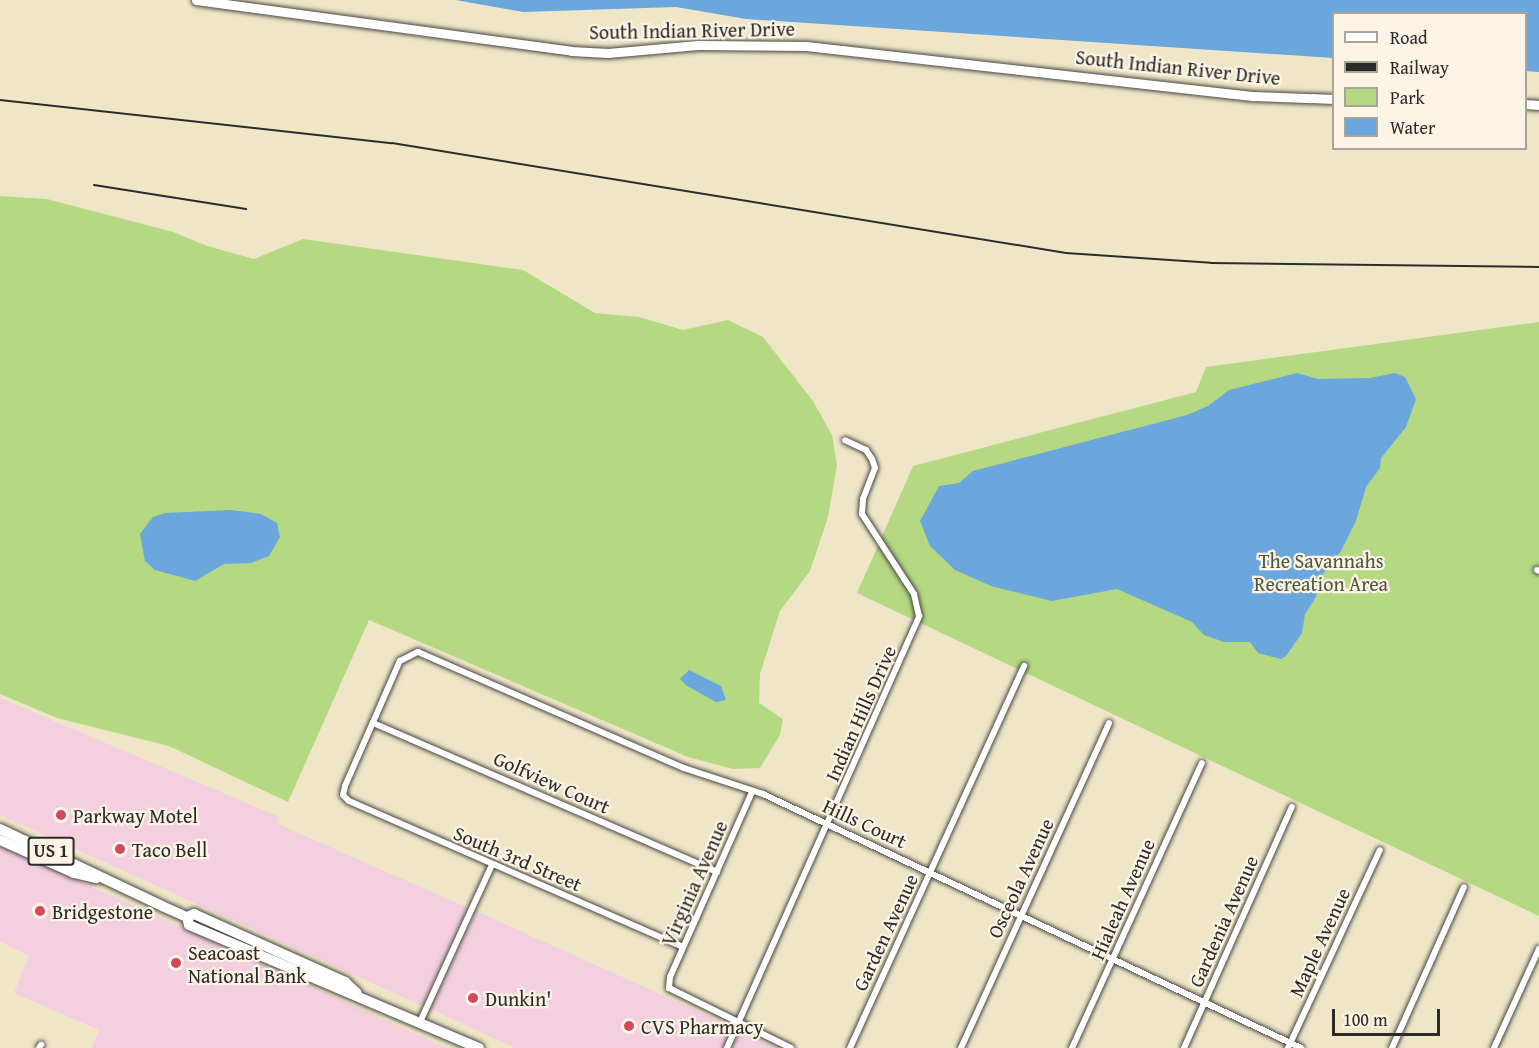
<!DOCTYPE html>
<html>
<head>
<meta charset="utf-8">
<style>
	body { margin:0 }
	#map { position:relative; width:1539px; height:1048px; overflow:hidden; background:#efe6c8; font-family:"Gentium Book Plus",serif }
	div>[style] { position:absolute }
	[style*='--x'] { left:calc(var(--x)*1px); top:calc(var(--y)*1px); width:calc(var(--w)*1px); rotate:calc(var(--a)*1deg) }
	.built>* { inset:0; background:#f3cfe0 }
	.green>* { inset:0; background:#b5d982 }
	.water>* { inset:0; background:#6ba6dc }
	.roads { filter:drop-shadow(0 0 2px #484743) drop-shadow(0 0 2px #484743) }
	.minor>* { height:6px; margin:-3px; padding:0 3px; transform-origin:3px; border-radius:3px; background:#fff }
	.secondary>* { height:9px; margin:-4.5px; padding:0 4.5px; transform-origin:4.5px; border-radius:4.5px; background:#fff }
	.primary>* { height:10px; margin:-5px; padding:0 5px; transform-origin:5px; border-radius:5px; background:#fff }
	.rail>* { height:2px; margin:-1px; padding:0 1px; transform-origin:1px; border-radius:1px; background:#2b2b2b }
	.dots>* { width:16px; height:16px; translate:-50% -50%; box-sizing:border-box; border:3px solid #fcf5e5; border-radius:50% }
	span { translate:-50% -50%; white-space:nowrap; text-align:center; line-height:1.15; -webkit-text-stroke:4.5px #fcf5e5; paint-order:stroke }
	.shield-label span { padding:2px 4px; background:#fcf5e5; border:2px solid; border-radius:4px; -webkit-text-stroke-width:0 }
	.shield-label { font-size:18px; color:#2b2b2b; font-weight:700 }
	.street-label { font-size:20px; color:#2b2b2b }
	.park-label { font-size:20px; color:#4e5641 }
	.poi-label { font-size:20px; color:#2b2b2b }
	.left { translate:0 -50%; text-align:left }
	.legend { position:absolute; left:1332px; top:12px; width:195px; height:138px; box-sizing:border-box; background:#fcf5e5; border:2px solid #a8a49b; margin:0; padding:8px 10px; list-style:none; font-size:18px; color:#2b2b2b }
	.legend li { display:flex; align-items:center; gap:12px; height:30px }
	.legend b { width:30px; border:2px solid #a8a49b }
	.scale { position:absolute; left:1332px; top:1009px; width:108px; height:27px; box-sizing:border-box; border:3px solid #2b2b2b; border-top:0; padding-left:8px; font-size:18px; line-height:21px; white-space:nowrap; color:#2b2b2b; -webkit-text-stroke:4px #fcf5e5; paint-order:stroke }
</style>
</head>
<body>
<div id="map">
	<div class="built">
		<div style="clip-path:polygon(0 698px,277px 816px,278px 824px,468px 908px,423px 1006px,0 815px)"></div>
		<div style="clip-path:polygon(0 846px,150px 913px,446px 1048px,92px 1048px,99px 1030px,14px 993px,29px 956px,0 941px)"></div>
		<div style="clip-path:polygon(476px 911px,733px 1027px,723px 1048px,515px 1048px,431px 1009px)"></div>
		<div style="clip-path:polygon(740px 1031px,776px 1048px,732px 1048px)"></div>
	</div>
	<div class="green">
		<div style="clip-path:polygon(0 196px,47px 199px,173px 232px,207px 246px,254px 259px,303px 239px,523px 270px,595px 313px,639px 317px,683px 330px,728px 320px,763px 337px,813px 401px,832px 435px,837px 465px,828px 517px,810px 571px,780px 611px,760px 674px,759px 703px,783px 719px,780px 735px,760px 768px,733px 769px,688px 757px,369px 620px,288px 802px,169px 746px,57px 718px,0 694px)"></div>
		<div style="clip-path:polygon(1539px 322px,1539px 916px,857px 593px,913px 466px,1196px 392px,1206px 367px)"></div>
	</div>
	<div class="water">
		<div style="clip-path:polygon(456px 0,1539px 0,1539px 72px,1526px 71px,1526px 14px,1334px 14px,1333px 58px,746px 19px,676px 7px,523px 12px)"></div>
		<div style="clip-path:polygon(1297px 373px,1318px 379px,1370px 378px,1395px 373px,1405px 377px,1416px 399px,1406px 427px,1381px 458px,1380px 468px,1366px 487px,1356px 521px,1341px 551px,1322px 575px,1316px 597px,1305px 614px,1302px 633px,1286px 656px,1281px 659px,1258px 653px,1250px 642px,1224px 642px,1204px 635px,1192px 622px,1117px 589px,1052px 601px,991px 586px,955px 570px,930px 546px,920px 521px,939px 486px,959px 483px,973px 471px,1187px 415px,1208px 406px,1229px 390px)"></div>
		<div style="clip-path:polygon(231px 510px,261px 514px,277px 523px,280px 537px,269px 556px,251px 563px,224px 564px,195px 581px,155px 570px,145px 561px,140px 534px,153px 517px,165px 513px)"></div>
		<div style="clip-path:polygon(689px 670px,721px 686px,726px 700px,716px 702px,687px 686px,680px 679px)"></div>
	</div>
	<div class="roads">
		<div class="minor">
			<div style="--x:1537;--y:570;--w:2;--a:27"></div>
			<div style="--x:373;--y:723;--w:375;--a:23.4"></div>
			<div style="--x:752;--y:792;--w:202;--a:113.9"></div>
			<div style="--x:670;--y:977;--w:11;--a:95"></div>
			<div style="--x:669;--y:988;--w:136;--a:26.2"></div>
			<div style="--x:683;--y:947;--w:365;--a:-156.4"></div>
			<div style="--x:349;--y:801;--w:8;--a:-135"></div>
			<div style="--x:343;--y:795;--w:9;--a:-77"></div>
			<div style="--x:345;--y:786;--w:137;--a:-66.3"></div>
			<div style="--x:400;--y:661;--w:20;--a:-27"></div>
			<div style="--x:418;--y:652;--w:290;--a:23.6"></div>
			<div style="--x:684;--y:768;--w:83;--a:18.2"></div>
			<div style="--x:763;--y:794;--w:595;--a:25.27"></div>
			<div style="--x:420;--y:1022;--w:173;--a:-65.4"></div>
			<div style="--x:39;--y:1048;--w:4;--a:-56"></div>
			<div style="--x:727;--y:1048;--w:473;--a:-66"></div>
			<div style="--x:919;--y:616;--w:23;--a:-103"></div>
			<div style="--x:914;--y:594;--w:95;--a:-123"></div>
			<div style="--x:862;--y:514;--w:15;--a:-86"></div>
			<div style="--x:863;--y:499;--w:33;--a:-69"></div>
			<div style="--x:875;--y:468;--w:9;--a:-108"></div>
			<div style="--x:872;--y:459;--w:11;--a:-124"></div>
			<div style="--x:866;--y:450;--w:23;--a:-155"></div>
			<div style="--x:850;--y:1048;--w:420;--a:-65.5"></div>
			<div style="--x:961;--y:1048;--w:357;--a:-65.5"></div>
			<div style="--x:1072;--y:1048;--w:313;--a:-65.5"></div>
			<div style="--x:1184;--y:1048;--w:264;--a:-65.9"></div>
			<div style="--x:1288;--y:1048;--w:218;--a:-65.1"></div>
			<div style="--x:1392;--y:1048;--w:176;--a:-65.9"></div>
			<div style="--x:1494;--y:1048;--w:109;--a:-65.6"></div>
		</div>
		<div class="secondary">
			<div style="--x:196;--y:0;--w:378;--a:7.7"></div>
			<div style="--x:571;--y:51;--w:37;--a:3"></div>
			<div style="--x:608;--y:53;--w:90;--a:-5.1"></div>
			<div style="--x:698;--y:45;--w:108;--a:0.5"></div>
			<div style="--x:806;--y:46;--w:451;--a:6.4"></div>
			<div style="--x:1254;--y:96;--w:80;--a:2.1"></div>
			<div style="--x:1526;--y:104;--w:13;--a:4"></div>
		</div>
		<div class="primary">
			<div style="--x:0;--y:829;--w:179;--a:25.4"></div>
			<div style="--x:162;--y:906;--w:27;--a:24"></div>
			<div style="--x:187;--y:917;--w:8;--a:-23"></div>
			<div style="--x:194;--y:914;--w:166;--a:24.2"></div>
			<div style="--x:345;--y:982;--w:16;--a:43"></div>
			<div style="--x:0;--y:840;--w:81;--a:24"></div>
			<div style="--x:74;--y:873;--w:23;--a:13"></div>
			<div style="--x:187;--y:917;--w:8;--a:76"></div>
			<div style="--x:189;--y:925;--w:315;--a:23"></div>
		</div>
	</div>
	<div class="rail">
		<div style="--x:0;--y:100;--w:394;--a:6.3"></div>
		<div style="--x:392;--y:143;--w:683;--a:9.27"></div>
		<div style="--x:1066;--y:253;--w:145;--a:3.9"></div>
		<div style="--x:1211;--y:263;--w:328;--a:0.7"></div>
		<div style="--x:94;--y:185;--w:154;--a:9"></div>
	</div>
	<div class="dots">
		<div style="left:61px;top:815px;background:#d1495b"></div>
		<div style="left:120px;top:849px;background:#d1495b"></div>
		<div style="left:40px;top:911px;background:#d1495b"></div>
		<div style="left:176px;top:963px;background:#d1495b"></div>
		<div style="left:473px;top:998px;background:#d1495b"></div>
		<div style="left:629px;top:1026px;background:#d1495b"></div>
	</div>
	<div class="shield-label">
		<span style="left:51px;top:851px">US 1</span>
	</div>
	<div class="street-label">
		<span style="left:692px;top:30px;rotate:-1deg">South Indian River Drive</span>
		<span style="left:1178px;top:67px;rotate:6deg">South Indian River Drive</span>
		<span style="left:860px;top:713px;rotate:-66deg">Indian Hills Drive</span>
		<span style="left:552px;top:782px;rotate:24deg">Golfview Court</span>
		<span style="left:865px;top:823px;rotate:25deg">Hills Court</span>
		<span style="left:518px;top:858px;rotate:23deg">South 3rd Street</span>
		<span style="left:1020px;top:878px;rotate:-65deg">Osceola Avenue</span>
		<span style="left:694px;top:883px;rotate:-66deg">Virginia Avenue</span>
		<span style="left:1122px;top:899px;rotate:-66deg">Hialeah Avenue</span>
		<span style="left:1223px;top:921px;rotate:-66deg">Gardenia Avenue</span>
		<span style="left:885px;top:932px;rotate:-65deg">Garden Avenue</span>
		<span style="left:1319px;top:942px;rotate:-65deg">Maple Avenue</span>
	</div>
	<div class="park-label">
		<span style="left:1321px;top:572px">The Savannahs<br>Recreation Area</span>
	</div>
	<div class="poi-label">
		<span class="left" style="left:73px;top:815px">Parkway Motel</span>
		<span class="left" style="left:132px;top:849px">Taco Bell</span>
		<span class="left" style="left:52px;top:911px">Bridgestone</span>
		<span class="left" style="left:188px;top:964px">Seacoast<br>National Bank</span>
		<span class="left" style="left:485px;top:998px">Dunkin'</span>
		<span class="left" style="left:641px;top:1026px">CVS Pharmacy</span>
	</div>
	<ul class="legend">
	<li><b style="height:8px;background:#fff"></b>Road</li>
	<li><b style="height:8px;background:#2b2b2b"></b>Railway</li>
	<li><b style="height:16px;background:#b5d982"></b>Park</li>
	<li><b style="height:16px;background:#6ba6dc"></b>Water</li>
	</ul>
	<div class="scale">100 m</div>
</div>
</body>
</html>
